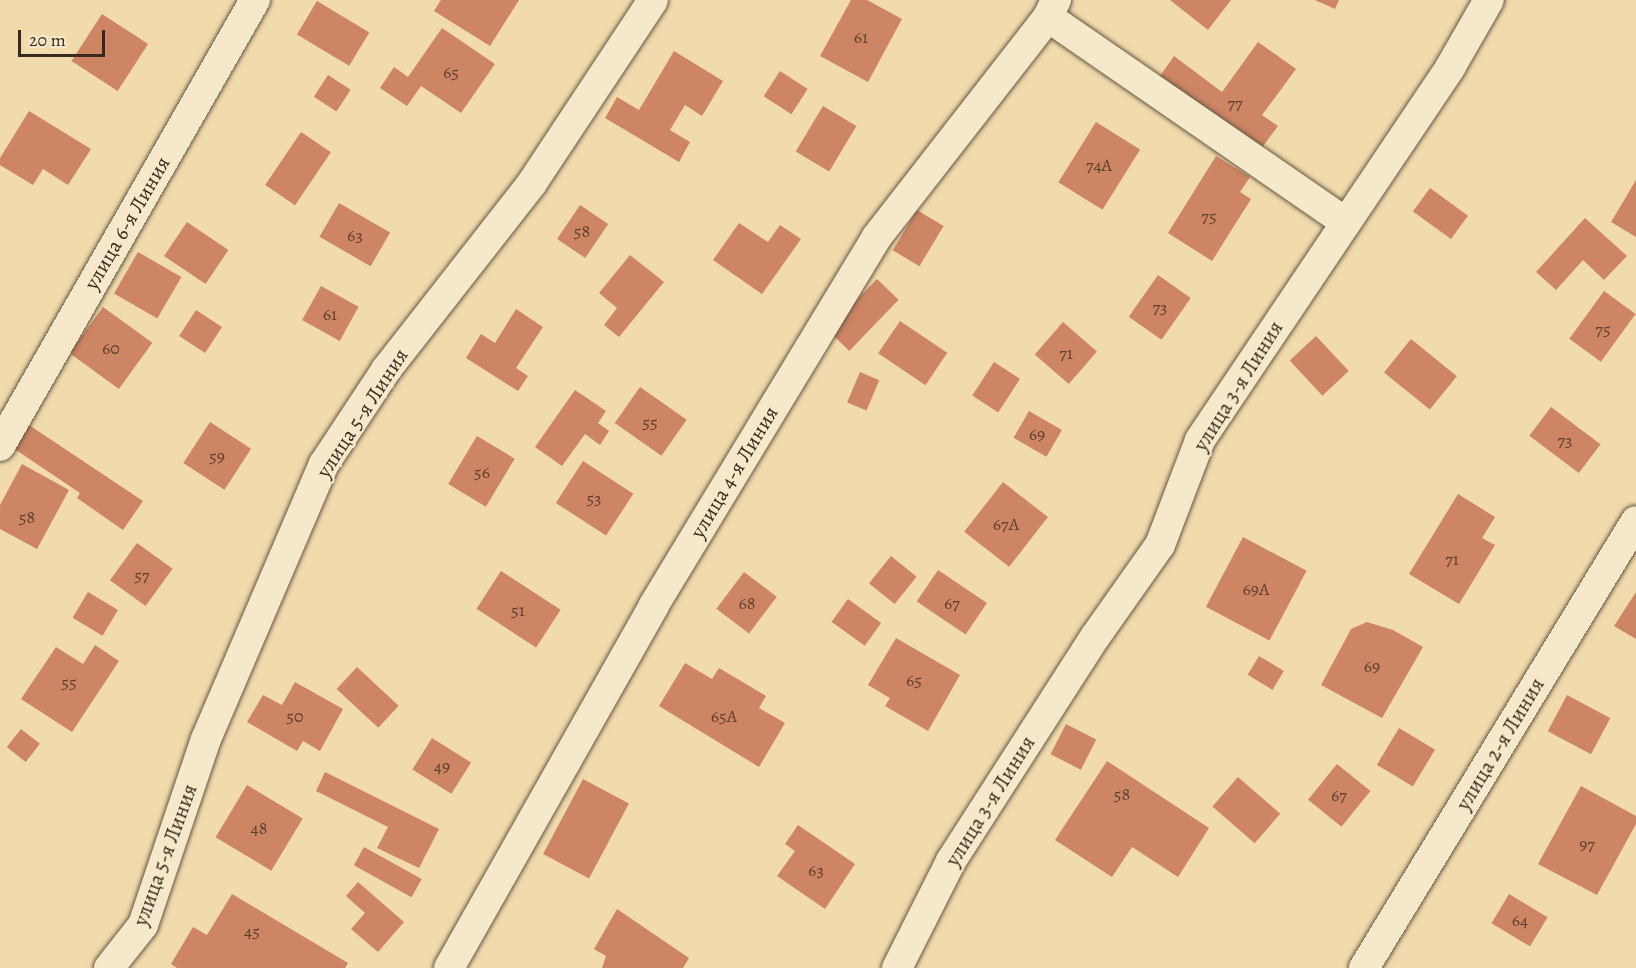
<!DOCTYPE html>
<html>
<head>
<meta charset="utf-8">
<style>
	body { margin:0 }
	#map { position:relative; width:1636px; height:968px; overflow:hidden; background:#f1dbad; font-family:Alegreya,serif }
	div>[style] { position:absolute }
	[style*='--x'] { left:calc(var(--x)*1px); top:calc(var(--y)*1px); width:calc(var(--w)*1px); rotate:calc(var(--a)*1deg) }
	.building>* { inset:0; background:#ce8564; transform-origin:0 0 }
	.roads { filter:drop-shadow(0 0 2px #675642) drop-shadow(0 0 2px #675642) }
	.minor>* { height:30px; margin:-15px; padding:0 15px; transform-origin:15px; border-radius:15px; background:#f6e8ca }
	span { translate:-50% -50%; white-space:nowrap; text-align:center; line-height:1.15; -webkit-text-stroke:4.5px #f6e8ca; paint-order:stroke }
	.number-label { font-size:18px; color:#5e4130 }
	.number-label span { -webkit-text-stroke-width:0 }
	.street-label { font-size:21px; color:#392a1f }
	.scale { position:absolute; left:18px; top:30px; width:87px; height:27px; box-sizing:border-box; border:3px solid #392a1f; border-top:0; padding-left:8px; font-size:18px; line-height:21px; white-space:nowrap; color:#392a1f; -webkit-text-stroke:4px #f6e8ca; paint-order:stroke }
</style>
</head>
<body>
<div id="map">
	<div class="building">
		<div style="clip-path:polygon(441px 0,519px 0,490px 46px,434px 11px)"></div>
		<div style="clip-path:polygon(851px 0,867px 0,902px 19px,868px 82px,820px 56px)"></div>
		<div style="clip-path:polygon(1170px 0,1231px 0,1208px 30px)"></div>
		<div style="clip-path:polygon(1315px 0,1339px 0,1335px 9px)"></div>
		<div style="left:317px;top:1px;width:61px;height:39px;rotate:31deg"></div>
		<div style="left:102px;top:14px;width:55px;height:56px;rotate:33deg"></div>
		<div style="clip-path:polygon(442px 28px,495px 64px,461px 113px,421px 86px,407px 106px,380px 88px,394px 67px,408px 77px)"></div>
		<div style="clip-path:polygon(1258px 42px,1296px 69px,1262px 115px,1278px 126px,1261px 149px,1160px 76px,1174px 56px,1222px 92px)"></div>
		<div style="clip-path:polygon(674px 51px,723px 81px,702px 116px,685px 105px,670px 130px,690px 142px,679px 162px,605px 118px,617px 97px,639px 110px)"></div>
		<div style="left:780px;top:71px;width:33px;height:30px;rotate:33deg"></div>
		<div style="left:328px;top:75px;width:27px;height:26px;rotate:33deg"></div>
		<div style="left:823px;top:106px;width:39px;height:53px;rotate:31deg"></div>
		<div style="clip-path:polygon(29px 111px,91px 149px,68px 185px,43px 169px,33px 185px,0 165px,0 158px)"></div>
		<div style="left:1096px;top:122px;width:52px;height:71px;rotate:32deg"></div>
		<div style="left:301px;top:132px;width:36px;height:64px;rotate:34deg"></div>
		<div style="clip-path:polygon(1216px 156px,1250px 177px,1240px 192px,1251px 199px,1212px 261px,1168px 233px)"></div>
		<div style="clip-path:polygon(1636px 180px,1636px 237px,1611px 222px)"></div>
		<div style="left:1430px;top:188px;width:47px;height:29px;rotate:36deg"></div>
		<div style="left:339px;top:203px;width:59px;height:39px;rotate:30deg"></div>
		<div style="left:580px;top:205px;width:34px;height:41px;rotate:34deg"></div>
		<div style="left:917px;top:210px;width:31px;height:47px;rotate:31deg"></div>
		<div style="clip-path:polygon(1585px 218px,1627px 256px,1604px 280px,1583px 260px,1556px 290px,1536px 272px)"></div>
		<div style="left:187px;top:222px;width:50px;height:41px;rotate:34deg"></div>
		<div style="clip-path:polygon(739px 223px,768px 242px,780px 225px,801px 239px,762px 294px,713px 260px)"></div>
		<div style="left:138px;top:252px;width:50px;height:48px;rotate:30deg"></div>
		<div style="clip-path:polygon(630px 255px,664px 282px,619px 337px,604px 325px,617px 308px,599px 293px)"></div>
		<div style="left:1158px;top:275px;width:40px;height:51px;rotate:35deg"></div>
		<div style="left:877px;top:279px;width:30px;height:71px;rotate:44deg"></div>
		<div style="left:321px;top:286px;width:43px;height:39px;rotate:29deg"></div>
		<div style="left:1604px;top:291px;width:39px;height:59px;rotate:36deg"></div>
		<div style="left:103px;top:307px;width:61px;height:57px;rotate:36deg"></div>
		<div style="clip-path:polygon(516px 309px,543px 327px,516px 368px,528px 376px,518px 391px,466px 358px,481px 334px,495px 343px)"></div>
		<div style="left:196px;top:310px;width:31px;height:31px;rotate:33deg"></div>
		<div style="left:900px;top:321px;width:57px;height:39px;rotate:34deg"></div>
		<div style="left:1063px;top:322px;width:45px;height:43px;rotate:41deg"></div>
		<div style="left:1316px;top:336px;width:48px;height:36px;rotate:47deg"></div>
		<div style="left:1411px;top:339px;width:59px;height:43px;rotate:39deg"></div>
		<div style="left:994px;top:362px;width:31px;height:40px;rotate:33deg"></div>
		<div style="left:860px;top:372px;width:21px;height:33px;rotate:23deg"></div>
		<div style="left:640px;top:387px;width:57px;height:44px;rotate:35deg"></div>
		<div style="clip-path:polygon(575px 390px,606px 411px,598px 423px,609px 431px,600px 445px,585px 434px,562px 466px,535px 447px)"></div>
		<div style="left:1551px;top:407px;width:62px;height:36px;rotate:37deg"></div>
		<div style="left:1029px;top:411px;width:38px;height:31px;rotate:30deg"></div>
		<div style="left:210px;top:422px;width:49px;height:49px;rotate:33deg"></div>
		<div style="clip-path:polygon(29px 425px,143px 501px,123px 530px,77px 498px,80px 493px,13px 448px)"></div>
		<div style="left:477px;top:436px;width:44px;height:56px;rotate:31deg"></div>
		<div style="left:583px;top:461px;width:60px;height:50px;rotate:33deg"></div>
		<div style="clip-path:polygon(22px 464px,69px 490px,37px 549px,0 529px,0 505px)"></div>
		<div style="left:1003px;top:482px;width:57px;height:63px;rotate:38deg"></div>
		<div style="clip-path:polygon(1458px 494px,1495px 517px,1482px 538px,1495px 545px,1459px 604px,1409px 574px)"></div>
		<div style="left:1243px;top:537px;width:72px;height:79px;rotate:28deg"></div>
		<div style="left:137px;top:543px;width:44px;height:46px;rotate:36deg"></div>
		<div style="left:891px;top:556px;width:33px;height:35px;rotate:39deg"></div>
		<div style="left:938px;top:570px;width:59px;height:38px;rotate:34deg"></div>
		<div style="left:501px;top:571px;width:71px;height:45px;rotate:33deg"></div>
		<div style="left:744px;top:572px;width:41px;height:46px;rotate:37deg"></div>
		<div style="left:88px;top:592px;width:35px;height:30px;rotate:31deg"></div>
		<div style="clip-path:polygon(1636px 592px,1636px 639px,1614px 626px)"></div>
		<div style="left:848px;top:599px;width:41px;height:28px;rotate:36deg"></div>
		<div style="clip-path:polygon(1367px 622px,1393px 630px,1423px 647px,1382px 718px,1321px 685px,1351px 629px)"></div>
		<div style="clip-path:polygon(896px 638px,960px 675px,928px 731px,885px 706px,890px 698px,868px 685px)"></div>
		<div style="clip-path:polygon(95px 645px,119px 661px,72px 732px,21px 699px,56px 647px,83px 664px)"></div>
		<div style="left:1259px;top:656px;width:29px;height:22px;rotate:31deg"></div>
		<div style="clip-path:polygon(685px 663px,712px 679px,719px 668px,766px 696px,759px 708px,785px 723px,759px 767px,659px 706px)"></div>
		<div style="left:357px;top:667px;width:57px;height:30px;rotate:43deg"></div>
		<div style="clip-path:polygon(295px 682px,343px 709px,320px 751px,303px 741px,297px 751px,247px 722px,263px 695px,282px 705px)"></div>
		<div style="left:1567px;top:695px;width:49px;height:41px;rotate:28deg"></div>
		<div style="left:1066px;top:724px;width:34px;height:34px;rotate:27deg"></div>
		<div style="left:1399px;top:728px;width:42px;height:43px;rotate:31deg"></div>
		<div style="left:21px;top:729px;width:24px;height:23px;rotate:38deg"></div>
		<div style="left:432px;top:738px;width:46px;height:37px;rotate:32deg"></div>
		<div style="clip-path:polygon(1107px 761px,1209px 828px,1178px 877px,1132px 847px,1112px 877px,1055px 840px)"></div>
		<div style="left:1337px;top:764px;width:43px;height:46px;rotate:39deg"></div>
		<div style="clip-path:polygon(325px 772px,439px 829px,419px 868px,377px 848px,388px 827px,316px 791px)"></div>
		<div style="left:1238px;top:777px;width:56px;height:39px;rotate:41deg"></div>
		<div style="left:583px;top:779px;width:52px;height:85px;rotate:28deg"></div>
		<div style="left:247px;top:785px;width:65px;height:61px;rotate:31deg"></div>
		<div style="clip-path:polygon(1581px 786px,1636px 816px,1636px 824px,1597px 895px,1538px 864px)"></div>
		<div style="clip-path:polygon(798px 825px,855px 864px,825px 909px,777px 876px,795px 851px,785px 844px)"></div>
		<div style="left:364px;top:847px;width:66px;height:21px;rotate:29deg"></div>
		<div style="clip-path:polygon(358px 882px,404px 922px,378px 952px,351px 929px,365px 913px,346px 896px)"></div>
		<div style="clip-path:polygon(232px 894px,348px 963px,345px 968px,177px 968px,171px 964px,193px 927px,207px 935px)"></div>
		<div style="left:1509px;top:894px;width:45px;height:34px;rotate:31deg"></div>
		<div style="clip-path:polygon(617px 909px,689px 958px,683px 968px,602px 968px,606px 956px,594px 949px)"></div>
	</div>
	<div class="roads">
		<div class="minor">
			<div style="--x:1048;--y:17;--w:359;--a:34.6"></div>
			<div style="--x:0;--y:446;--w:514;--a:-60.24"></div>
			<div style="--x:109;--y:968;--w:55;--a:-51.7"></div>
			<div style="--x:143;--y:925;--w:196;--a:-71.3"></div>
			<div style="--x:206;--y:739;--w:299;--a:-66.8"></div>
			<div style="--x:324;--y:464;--w:113;--a:-56.6"></div>
			<div style="--x:386;--y:370;--w:237;--a:-52"></div>
			<div style="--x:532;--y:183;--w:219;--a:-56.5"></div>
			<div style="--x:449;--y:968;--w:417;--a:-60.5"></div>
			<div style="--x:654;--y:605;--w:429;--a:-58.8"></div>
			<div style="--x:876;--y:238;--w:280;--a:-52.1"></div>
			<div style="--x:1048;--y:17;--w:19;--a:-65"></div>
			<div style="--x:897;--y:968;--w:120;--a:-63.2"></div>
			<div style="--x:951;--y:861;--w:266;--a:-57.3"></div>
			<div style="--x:1095;--y:637;--w:113;--a:-54.8"></div>
			<div style="--x:1160;--y:545;--w:112;--a:-69.1"></div>
			<div style="--x:1200;--y:440;--w:450;--a:-56.1"></div>
			<div style="--x:1451;--y:66;--w:76;--a:-60.1"></div>
			<div style="--x:1364;--y:968;--w:523;--a:-58.68"></div>
		</div>
	</div>
	<div class="number-label">
		<span style="left:861px;top:37px">61</span>
		<span style="left:451px;top:72px">65</span>
		<span style="left:1235px;top:103px">77</span>
		<span style="left:1099px;top:165px">74А</span>
		<span style="left:1209px;top:216px">75</span>
		<span style="left:582px;top:231px">58</span>
		<span style="left:355px;top:235px">63</span>
		<span style="left:1160px;top:307px">73</span>
		<span style="left:330px;top:314px">61</span>
		<span style="left:1603px;top:329px">75</span>
		<span style="left:111px;top:348px">60</span>
		<span style="left:1066px;top:353px">71</span>
		<span style="left:650px;top:422px">55</span>
		<span style="left:1037px;top:434px">69</span>
		<span style="left:1565px;top:440px">73</span>
		<span style="left:217px;top:456px">59</span>
		<span style="left:482px;top:472px">56</span>
		<span style="left:594px;top:498px">53</span>
		<span style="left:27px;top:517px">58</span>
		<span style="left:1006px;top:524px">67А</span>
		<span style="left:1452px;top:559px">71</span>
		<span style="left:142px;top:575px">57</span>
		<span style="left:1256px;top:589px">69А</span>
		<span style="left:747px;top:603px">68</span>
		<span style="left:952px;top:603px">67</span>
		<span style="left:518px;top:610px">51</span>
		<span style="left:1372px;top:666px">69</span>
		<span style="left:914px;top:680px">65</span>
		<span style="left:69px;top:682px">55</span>
		<span style="left:295px;top:716px">50</span>
		<span style="left:724px;top:716px">65А</span>
		<span style="left:442px;top:766px">49</span>
		<span style="left:1122px;top:794px">58</span>
		<span style="left:1339px;top:795px">67</span>
		<span style="left:259px;top:828px">48</span>
		<span style="left:1587px;top:844px">97</span>
		<span style="left:816px;top:870px">63</span>
		<span style="left:1520px;top:920px">64</span>
		<span style="left:252px;top:931px">45</span>
	</div>
	<div class="street-label">
		<span style="left:127px;top:223px;rotate:-60deg">улица 6-я Линия</span>
		<span style="left:1238px;top:386px;rotate:-58deg">улица 3-я Линия</span>
		<span style="left:362px;top:413px;rotate:-57deg">улица 5-я Линия</span>
		<span style="left:734px;top:472px;rotate:-59deg">улица 4-я Линия</span>
		<span style="left:1500px;top:744px;rotate:-59deg">улица 2-я Линия</span>
		<span style="left:990px;top:801px;rotate:-58deg">улица 3-я Линия</span>
		<span style="left:165px;top:855px;rotate:-70deg">улица 5-я Линия</span>
	</div>
	<div class="scale">20 m</div>
</div>
</body>
</html>
